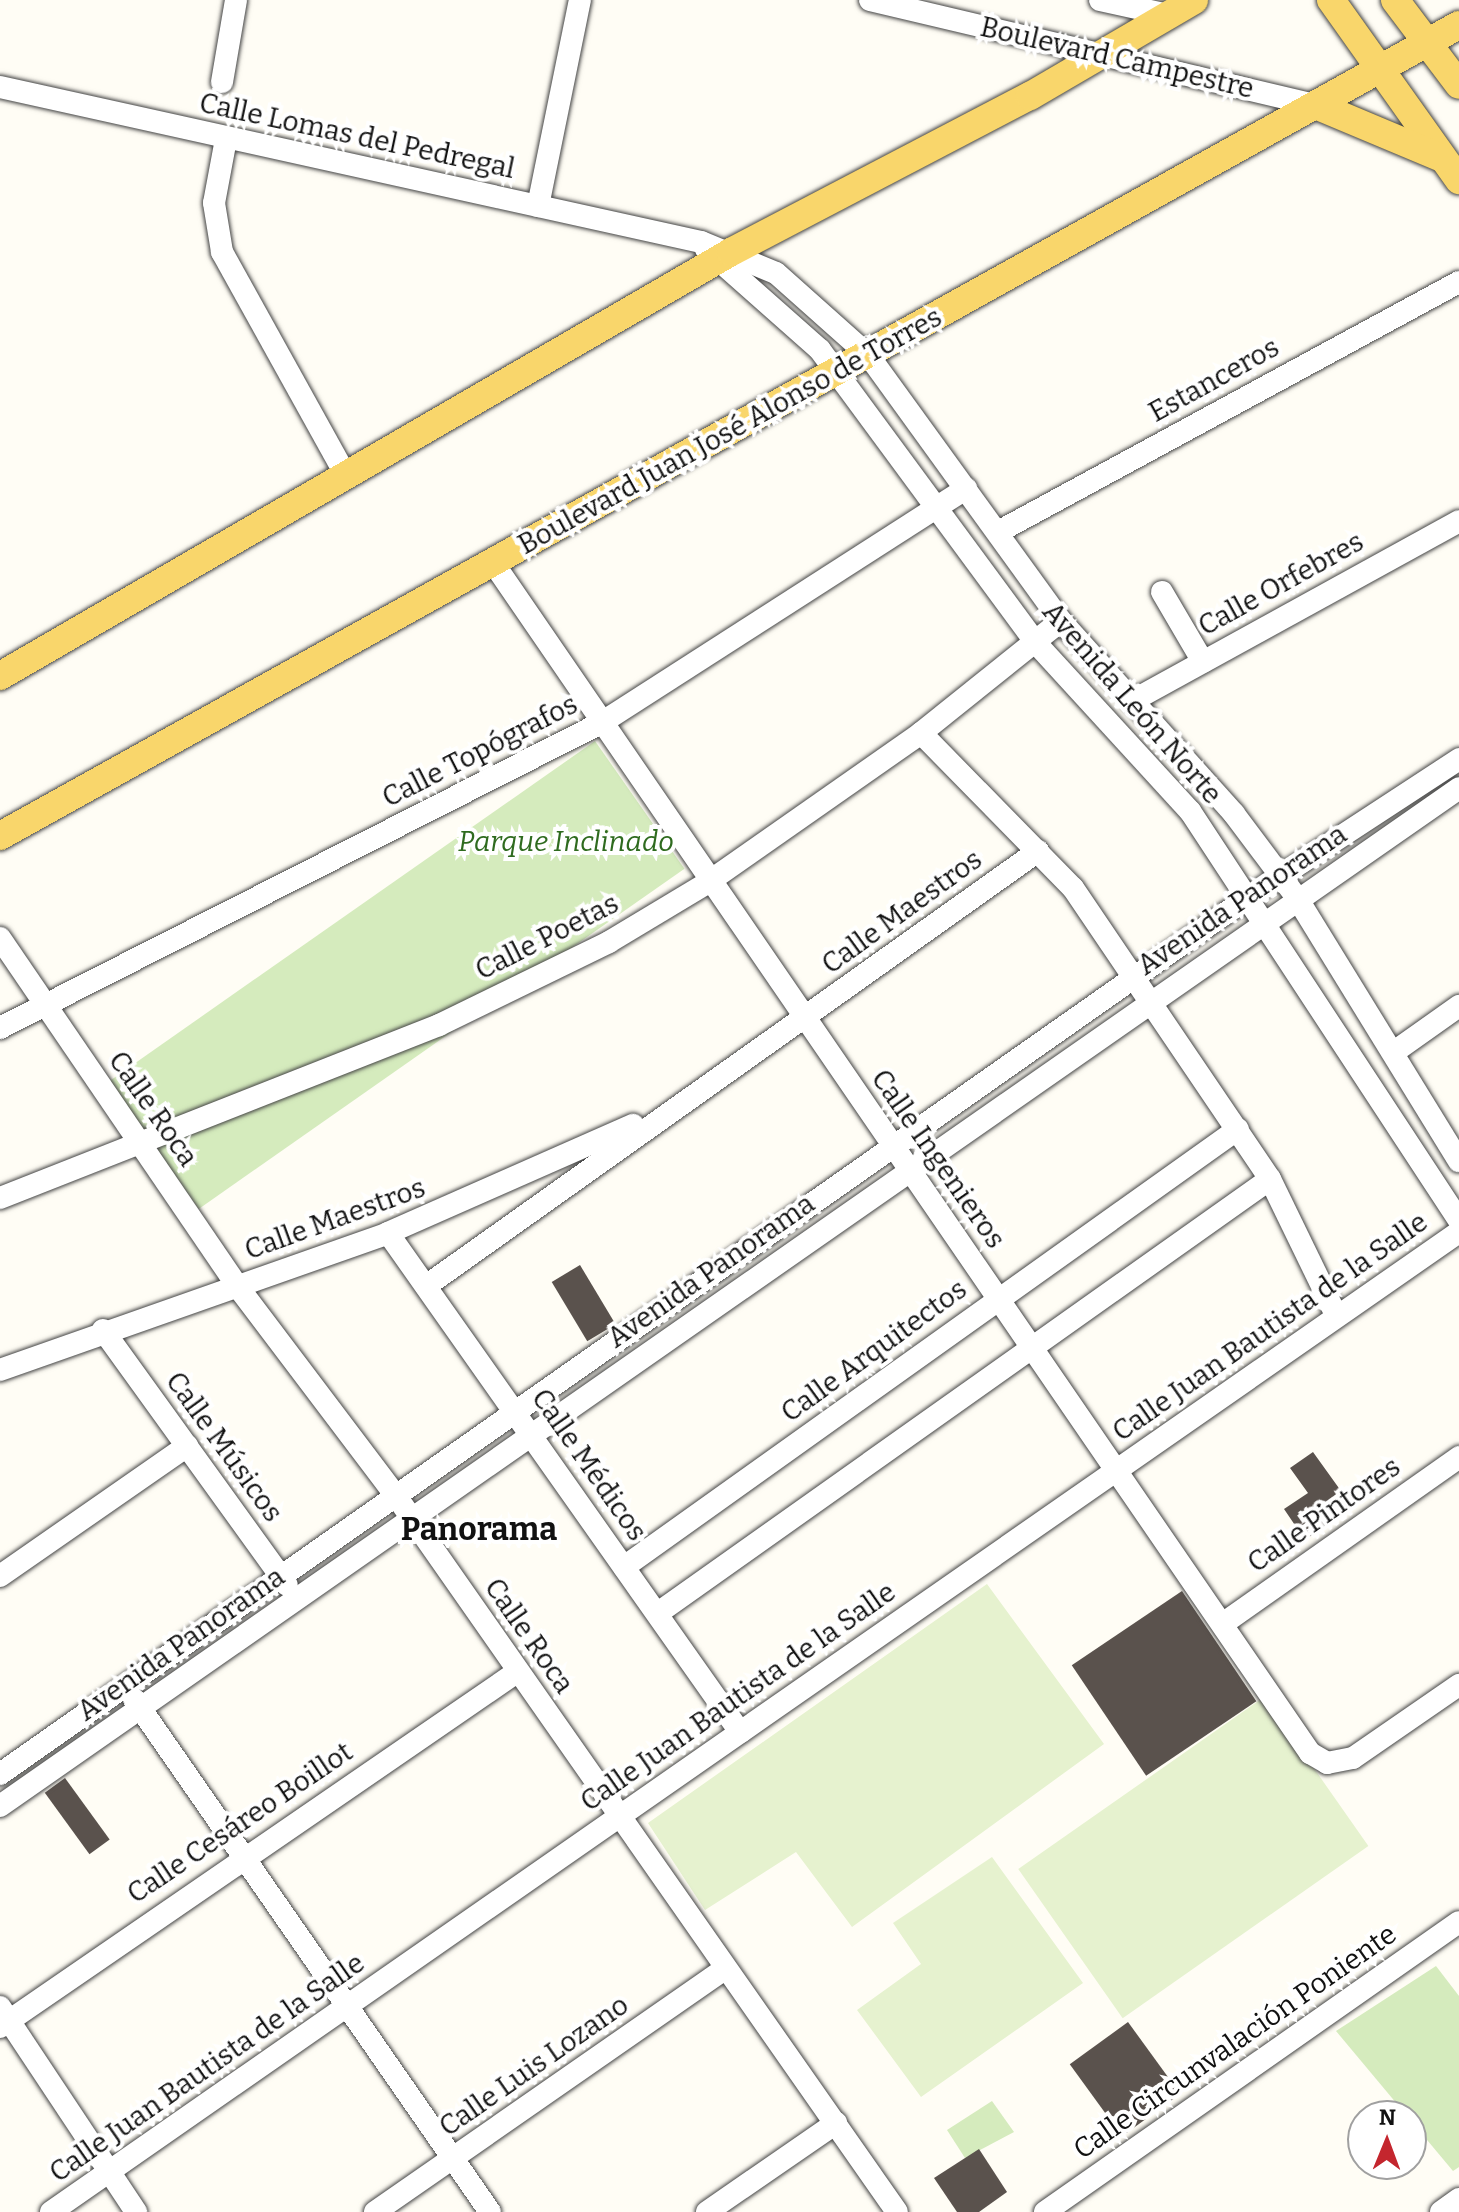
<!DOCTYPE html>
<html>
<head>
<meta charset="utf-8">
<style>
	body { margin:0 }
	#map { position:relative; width:1459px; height:2212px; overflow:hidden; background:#fffdf5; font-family:Bitter,serif }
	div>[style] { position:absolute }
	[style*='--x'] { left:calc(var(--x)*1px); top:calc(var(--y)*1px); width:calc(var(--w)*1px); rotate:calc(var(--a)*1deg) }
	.green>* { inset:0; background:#d5ebbd; transform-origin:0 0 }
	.pitch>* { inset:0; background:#e6f2cf; transform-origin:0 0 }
	.building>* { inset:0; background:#5a524d; transform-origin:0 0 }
	.roads { filter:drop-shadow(0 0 2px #444) drop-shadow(0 0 2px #444) }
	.minor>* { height:22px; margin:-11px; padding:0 11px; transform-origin:11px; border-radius:11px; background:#fff }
	.major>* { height:28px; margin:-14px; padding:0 14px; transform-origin:14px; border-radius:14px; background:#f9d66b }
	span { translate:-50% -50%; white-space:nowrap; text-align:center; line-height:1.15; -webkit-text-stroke:8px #fff; paint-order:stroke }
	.street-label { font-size:28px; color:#111 }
	.park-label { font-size:28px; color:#2f6b1f; font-style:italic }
	.quarter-label { font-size:32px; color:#111; font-weight:700 }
	.north { position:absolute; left:1347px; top:2100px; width:80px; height:80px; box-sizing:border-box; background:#fff; border:2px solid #a0a0a0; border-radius:50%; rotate:1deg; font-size:22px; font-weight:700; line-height:32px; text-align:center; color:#111 }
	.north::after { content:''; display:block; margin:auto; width:28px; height:36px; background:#c4262e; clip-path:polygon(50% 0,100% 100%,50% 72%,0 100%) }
</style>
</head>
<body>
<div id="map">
	<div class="green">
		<div style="left:595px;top:741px;width:156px;height:593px;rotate:55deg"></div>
		<div style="clip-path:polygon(1436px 1966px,1459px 1996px,1459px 2167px,1453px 2171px,1336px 2031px)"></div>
		<div style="clip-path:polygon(992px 2101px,1014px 2132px,965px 2158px,947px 2130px)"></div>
	</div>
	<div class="pitch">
		<div style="clip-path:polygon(987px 1584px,1104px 1744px,852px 1927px,796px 1852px,705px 1910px,648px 1823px)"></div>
		<div style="left:1264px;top:1697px;width:182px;height:300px;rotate:55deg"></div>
		<div style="clip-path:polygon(992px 1857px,1083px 1983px,921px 2097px,857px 2010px,921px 1964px,893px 1923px)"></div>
	</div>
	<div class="building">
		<div style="left:580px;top:1265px;width:69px;height:33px;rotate:59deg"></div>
		<div style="clip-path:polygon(1313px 1452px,1341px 1491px,1315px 1510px,1326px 1525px,1305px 1540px,1284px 1509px,1308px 1493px,1290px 1468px)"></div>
		<div style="left:1182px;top:1591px;width:133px;height:133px;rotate:56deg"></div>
		<div style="left:65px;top:1778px;width:76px;height:25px;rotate:54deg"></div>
		<div style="left:1128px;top:2022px;width:89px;height:72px;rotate:54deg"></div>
		<div style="clip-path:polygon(979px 2149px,1007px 2192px,979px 2212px,957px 2212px,934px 2178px)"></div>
	</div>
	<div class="roads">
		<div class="minor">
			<div style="--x:870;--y:0;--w:460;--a:13.3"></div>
			<div style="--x:1100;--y:0;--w:70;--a:12.4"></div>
			<div style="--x:222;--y:82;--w:83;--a:-80.3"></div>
			<div style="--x:0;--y:87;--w:718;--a:12.47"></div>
			<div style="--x:701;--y:242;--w:81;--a:22.5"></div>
			<div style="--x:776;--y:273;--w:125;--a:41.7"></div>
			<div style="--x:869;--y:356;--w:327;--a:54.1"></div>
			<div style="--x:1061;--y:621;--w:259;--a:48.1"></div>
			<div style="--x:1234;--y:814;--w:105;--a:53.1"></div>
			<div style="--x:1297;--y:898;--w:309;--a:58.4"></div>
			<div style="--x:226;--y:139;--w:65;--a:100.6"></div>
			<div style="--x:214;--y:203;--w:50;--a:80.7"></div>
			<div style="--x:222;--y:252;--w:254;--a:61"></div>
			<div style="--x:538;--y:206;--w:210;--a:-78.5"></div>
			<div style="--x:706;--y:249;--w:152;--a:41.5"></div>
			<div style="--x:820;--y:350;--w:363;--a:53.6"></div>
			<div style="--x:1035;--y:642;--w:229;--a:47.5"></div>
			<div style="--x:1190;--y:811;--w:490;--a:56.7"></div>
			<div style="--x:998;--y:532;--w:524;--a:-28.47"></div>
			<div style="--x:492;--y:561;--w:1446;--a:55.54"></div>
			<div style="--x:1310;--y:1753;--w:20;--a:30"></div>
			<div style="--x:1327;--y:1763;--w:26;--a:-11"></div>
			<div style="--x:1353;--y:1758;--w:129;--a:-34.6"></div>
			<div style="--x:1162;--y:592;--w:81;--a:59.6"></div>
			<div style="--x:1132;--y:701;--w:373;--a:-28.8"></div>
			<div style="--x:921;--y:733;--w:217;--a:45.6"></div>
			<div style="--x:1073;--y:888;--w:351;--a:55.9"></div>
			<div style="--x:1270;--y:1179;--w:149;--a:64.1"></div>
			<div style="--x:0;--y:938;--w:422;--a:55.7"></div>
			<div style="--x:238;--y:1287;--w:258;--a:52.9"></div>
			<div style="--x:394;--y:1493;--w:877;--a:55.02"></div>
			<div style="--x:0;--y:1028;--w:674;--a:-26.91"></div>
			<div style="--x:601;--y:723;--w:434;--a:-32.7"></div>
			<div style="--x:1394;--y:1052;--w:80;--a:-35.3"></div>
			<div style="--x:0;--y:1198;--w:472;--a:-21.5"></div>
			<div style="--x:439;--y:1025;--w:189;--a:-26"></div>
			<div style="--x:609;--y:942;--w:114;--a:-31"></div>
			<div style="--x:707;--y:883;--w:261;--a:-35"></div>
			<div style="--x:921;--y:733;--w:179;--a:-38.7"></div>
			<div style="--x:388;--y:1233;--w:611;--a:54.8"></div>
			<div style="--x:426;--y:1286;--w:751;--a:-35.4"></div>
			<div style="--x:103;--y:1330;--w:314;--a:54.2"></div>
			<div style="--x:0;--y:1370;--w:411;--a:-19.4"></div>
			<div style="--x:388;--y:1233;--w:268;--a:-23.8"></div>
			<div style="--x:624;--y:1567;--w:754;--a:-35.5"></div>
			<div style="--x:0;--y:1576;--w:228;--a:-34.8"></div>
			<div style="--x:658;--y:1613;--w:750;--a:-35.34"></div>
			<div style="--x:1224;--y:1623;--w:288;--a:-35.2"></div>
			<div style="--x:134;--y:1699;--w:624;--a:55.24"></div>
			<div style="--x:0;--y:1774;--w:1528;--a:-35.08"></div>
			<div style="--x:1250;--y:896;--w:250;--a:-33.2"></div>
			<div style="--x:0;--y:1806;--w:1779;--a:-34.9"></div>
			<div style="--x:0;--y:2007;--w:246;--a:56.4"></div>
			<div style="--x:0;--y:2027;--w:627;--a:-34.48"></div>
			<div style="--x:51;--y:2212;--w:1715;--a:-34.84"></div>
			<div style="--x:375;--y:2212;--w:427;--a:-34.8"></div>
			<div style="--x:707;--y:2212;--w:157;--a:-34.6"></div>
			<div style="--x:1045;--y:2212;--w:505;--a:-35.01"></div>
			<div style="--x:1441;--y:2212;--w:22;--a:-36"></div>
		</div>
		<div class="major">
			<div style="--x:1331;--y:0;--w:221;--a:54.6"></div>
			<div style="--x:1395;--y:0;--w:106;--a:53"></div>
			<div style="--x:1318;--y:106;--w:134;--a:22.8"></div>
			<div style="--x:0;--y:676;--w:845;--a:-30.11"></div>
			<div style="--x:731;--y:252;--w:337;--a:-27.6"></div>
			<div style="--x:1030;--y:96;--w:190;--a:-30.3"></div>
			<div style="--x:0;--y:836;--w:1669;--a:-29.07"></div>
		</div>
	</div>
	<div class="street-label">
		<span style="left:1117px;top:58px;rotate:13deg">Boulevard Campestre</span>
		<span style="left:357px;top:136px;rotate:12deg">Calle Lomas del Pedregal</span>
		<span style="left:1214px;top:380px;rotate:-29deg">Estanceros</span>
		<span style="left:730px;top:431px;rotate:-29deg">Boulevard Juan José Alonso de Torres</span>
		<span style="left:1281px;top:584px;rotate:-29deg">Calle Orfebres</span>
		<span style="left:1132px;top:703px;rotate:49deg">Avenida León Norte</span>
		<span style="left:480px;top:751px;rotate:-27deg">Calle Topógrafos</span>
		<span style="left:1242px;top:900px;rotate:-34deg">Avenida Panorama</span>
		<span style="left:902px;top:912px;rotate:-36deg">Calle Maestros</span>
		<span style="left:547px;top:937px;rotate:-27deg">Calle Poetas</span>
		<span style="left:153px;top:1109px;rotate:55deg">Calle Roca</span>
		<span style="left:938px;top:1159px;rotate:55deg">Calle Ingenieros</span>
		<span style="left:335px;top:1219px;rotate:-20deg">Calle Maestros</span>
		<span style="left:711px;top:1271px;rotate:-35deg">Avenida Panorama</span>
		<span style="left:1270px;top:1327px;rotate:-35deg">Calle Juan Bautista de la Salle</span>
		<span style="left:874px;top:1351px;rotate:-36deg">Calle Arquitectos</span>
		<span style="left:224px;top:1447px;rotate:54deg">Calle Músicos</span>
		<span style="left:589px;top:1465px;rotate:55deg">Calle Médicos</span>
		<span style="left:1324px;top:1515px;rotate:-35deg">Calle Pintores</span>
		<span style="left:529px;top:1636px;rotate:55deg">Calle Roca</span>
		<span style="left:181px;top:1644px;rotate:-35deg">Avenida Panorama</span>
		<span style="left:738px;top:1697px;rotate:-35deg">Calle Juan Bautista de la Salle</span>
		<span style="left:240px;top:1823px;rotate:-34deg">Calle Cesáreo Boillot</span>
		<span style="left:1235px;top:2042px;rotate:-35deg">Calle Circunvalación Poniente</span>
		<span style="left:534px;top:2066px;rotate:-35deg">Calle Luis Lozano</span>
		<span style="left:207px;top:2068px;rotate:-35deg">Calle Juan Bautista de la Salle</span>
	</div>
	<div class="park-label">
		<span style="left:566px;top:842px">Parque Inclinado</span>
	</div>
	<div class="quarter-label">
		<span style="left:479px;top:1529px">Panorama</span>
	</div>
	<div class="north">N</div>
</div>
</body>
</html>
